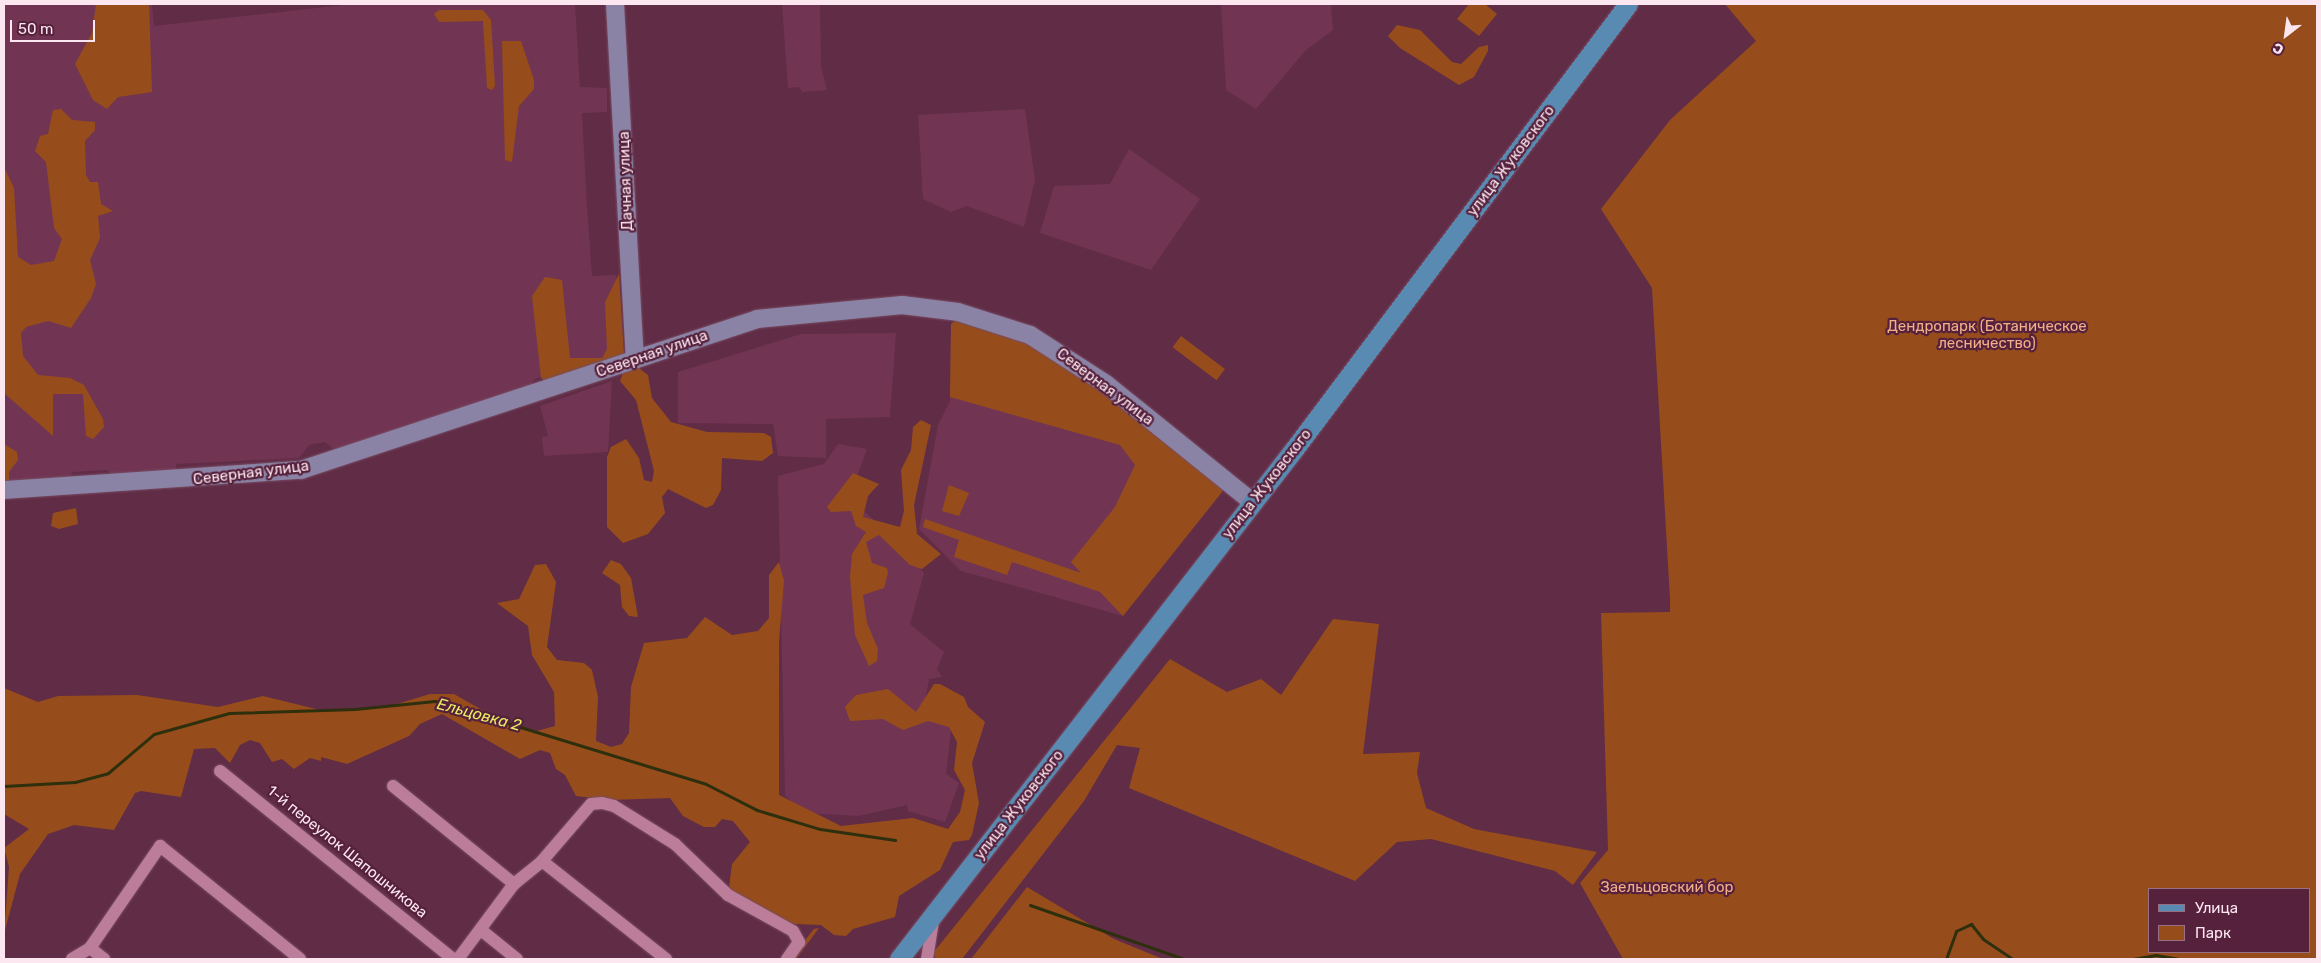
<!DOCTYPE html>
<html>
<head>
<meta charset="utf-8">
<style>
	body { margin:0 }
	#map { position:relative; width:2321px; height:963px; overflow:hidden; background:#612c46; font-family:Rubik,sans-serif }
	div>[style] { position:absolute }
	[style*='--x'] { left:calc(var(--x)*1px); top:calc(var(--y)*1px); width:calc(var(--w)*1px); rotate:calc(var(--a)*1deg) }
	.built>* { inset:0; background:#713553 }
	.green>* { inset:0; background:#974d1b; transform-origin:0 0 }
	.stream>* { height:3px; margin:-1.5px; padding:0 1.5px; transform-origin:1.5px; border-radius:1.5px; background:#2e2f0d }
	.roads { filter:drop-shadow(0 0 1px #784d64) drop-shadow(0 0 1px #784d64) }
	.street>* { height:12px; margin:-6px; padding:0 6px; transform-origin:6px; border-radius:6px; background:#bb7d99 }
	.secondary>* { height:18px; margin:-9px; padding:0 9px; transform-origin:9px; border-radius:9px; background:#8a83a5 }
	.primary>* { height:19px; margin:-9.5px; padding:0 9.5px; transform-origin:9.5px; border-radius:9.5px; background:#598ab1 }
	span { translate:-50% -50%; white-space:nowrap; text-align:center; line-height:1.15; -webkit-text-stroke:4.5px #56213c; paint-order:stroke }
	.street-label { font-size:15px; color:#fce7f0 }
	.park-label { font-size:15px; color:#f2af88 }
	.water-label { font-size:16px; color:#e7ec62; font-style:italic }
	.frame { position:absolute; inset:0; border:5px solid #fce7f0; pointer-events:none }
	.legend { position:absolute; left:2148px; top:888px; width:162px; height:65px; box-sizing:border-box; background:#56213c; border:1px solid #987084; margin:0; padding:6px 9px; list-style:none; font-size:15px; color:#fce7f0 }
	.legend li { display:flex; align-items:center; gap:10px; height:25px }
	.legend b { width:25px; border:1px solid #987084 }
	.north { position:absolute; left:2261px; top:10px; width:50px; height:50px; -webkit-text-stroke:4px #56213c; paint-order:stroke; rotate:210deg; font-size:14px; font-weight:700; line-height:20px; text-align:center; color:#fce7f0 }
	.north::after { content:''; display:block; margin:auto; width:18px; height:22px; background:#fce7f0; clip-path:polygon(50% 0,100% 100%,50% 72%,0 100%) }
	.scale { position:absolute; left:10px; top:20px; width:85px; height:22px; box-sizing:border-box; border:2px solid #fce7f0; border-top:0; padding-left:6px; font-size:15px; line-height:18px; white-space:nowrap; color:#fce7f0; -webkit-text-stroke:4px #56213c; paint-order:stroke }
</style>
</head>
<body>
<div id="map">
	<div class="built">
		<div style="clip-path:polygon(4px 4px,152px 4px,154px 26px,353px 4px,575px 4px,580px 87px,607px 88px,607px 112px,582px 113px,587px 206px,592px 276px,616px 275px,621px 356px,535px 379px,529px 387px,335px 450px,325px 442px,309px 445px,299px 458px,176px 464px,176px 470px,114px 475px,106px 470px,73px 472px,68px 478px,4px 481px)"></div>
		<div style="clip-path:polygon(782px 4px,820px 4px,821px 66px,827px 90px,802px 92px,799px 87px,788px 88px)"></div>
		<div style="clip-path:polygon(1221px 4px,1331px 4px,1333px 30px,1306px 50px,1256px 109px,1226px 90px)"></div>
		<div style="clip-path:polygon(1025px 109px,1035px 180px,1024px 227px,967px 206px,951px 212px,923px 199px,918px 115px)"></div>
		<div style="clip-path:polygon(1129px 149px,1200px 199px,1151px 270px,1040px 233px,1054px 186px,1110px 184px)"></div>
		<div style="clip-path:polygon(951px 324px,1222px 492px,1123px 616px,961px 571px,919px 529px,938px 425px,950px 401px)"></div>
		<div style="clip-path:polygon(896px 333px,890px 417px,826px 419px,826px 458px,778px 456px,773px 424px,678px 423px,678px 372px,801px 334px)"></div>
		<div style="clip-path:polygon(612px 381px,608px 452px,544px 456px,542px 437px,548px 436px,540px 406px)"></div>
		<div style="clip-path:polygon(838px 444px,867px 449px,849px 498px,889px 533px,924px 573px,910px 624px,944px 652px,937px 669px,942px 677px,929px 679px,923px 714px,952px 723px,946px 774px,959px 783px,945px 822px,908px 811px,907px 805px,858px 816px,805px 813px,785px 796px,778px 476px,824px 464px)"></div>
	</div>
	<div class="green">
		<div style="clip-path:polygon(96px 4px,149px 4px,152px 92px,118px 97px,107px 109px,93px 100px,75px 64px,92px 33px)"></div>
		<div style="clip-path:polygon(1469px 4px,1485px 4px,1497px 14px,1479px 36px,1457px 19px)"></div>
		<div style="clip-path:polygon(evenodd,1725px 4px,2317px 4px,2317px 959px,1623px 959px,1580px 883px,1608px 850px,1601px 613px,1670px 612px,1670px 599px,1652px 288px,1601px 209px,1670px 120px,1756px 41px,1725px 4px,2150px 889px,2310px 889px,2310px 952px,2150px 952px,2150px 889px)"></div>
		<div style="clip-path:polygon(439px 10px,483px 10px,491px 20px,495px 86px,492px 90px,487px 88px,483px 21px,439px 22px,434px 14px)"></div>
		<div style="clip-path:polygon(1397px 25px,1420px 30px,1452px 62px,1461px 64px,1479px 47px,1488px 45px,1488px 51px,1474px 77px,1459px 85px,1400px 48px,1388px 36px)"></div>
		<div style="clip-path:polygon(502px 41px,521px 41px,534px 80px,534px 89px,519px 106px,512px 162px,505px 160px)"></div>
		<div style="clip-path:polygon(61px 109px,72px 120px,95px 122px,95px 130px,85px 141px,86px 175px,90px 182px,98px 182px,101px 204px,113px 211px,98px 216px,100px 238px,90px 260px,96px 284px,91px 298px,71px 328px,48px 321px,26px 327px,21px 333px,23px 356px,38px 375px,70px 378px,84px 385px,103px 419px,104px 427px,93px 439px,86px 436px,83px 394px,53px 394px,53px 436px,4px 393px,4px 167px,14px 188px,18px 257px,31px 265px,54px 261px,62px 239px,54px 228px,46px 162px,35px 151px,40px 136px,48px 134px,53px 110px)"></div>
		<div style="clip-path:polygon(619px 274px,624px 355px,548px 383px,541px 378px,532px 296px,545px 277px,562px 280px,570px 358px,602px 358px,607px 349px,605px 302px)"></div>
		<div style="clip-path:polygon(957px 319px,1031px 345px,1096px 383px,1223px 485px,1222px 492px,1123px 616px,1100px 592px,1012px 562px,1007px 575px,954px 557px,959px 540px,923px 527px,925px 519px,1081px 573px,1071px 562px,1115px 507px,1135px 465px,1120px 445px,950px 397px,951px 324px)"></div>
		<div style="left:1181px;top:336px;width:55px;height:14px;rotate:37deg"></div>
		<div style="clip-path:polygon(636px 366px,648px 375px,652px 398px,671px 422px,707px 432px,764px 433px,771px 437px,773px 453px,762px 461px,722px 458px,721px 490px,713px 505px,706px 508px,668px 489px,662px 497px,665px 513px,648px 534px,623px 543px,607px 527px,607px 457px,611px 447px,626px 439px,639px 458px,644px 480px,652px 482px,654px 471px,636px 400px,620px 381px,623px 373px)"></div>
		<div style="clip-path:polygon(921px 420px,931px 425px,914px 505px,917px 534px,941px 554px,922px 569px,910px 565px,879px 535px,866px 542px,872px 563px,887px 568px,888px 573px,884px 588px,863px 595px,867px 623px,878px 649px,877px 661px,869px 666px,855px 635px,850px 577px,852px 554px,866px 532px,856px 526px,851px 511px,831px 512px,827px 507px,853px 473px,879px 484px,868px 496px,863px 517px,900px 527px,904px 511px,901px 470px,911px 450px,913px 427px)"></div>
		<div style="clip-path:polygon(4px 444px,17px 452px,18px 460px,9px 472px,9px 484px,4px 485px)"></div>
		<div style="clip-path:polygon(949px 485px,969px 493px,959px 516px,942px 511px)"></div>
		<div style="clip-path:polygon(76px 508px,78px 524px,59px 529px,51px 526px,53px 513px)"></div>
		<div style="clip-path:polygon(611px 560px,621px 564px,631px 578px,638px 617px,629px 616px,622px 607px,620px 585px,602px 573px)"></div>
		<div style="clip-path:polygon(779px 562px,784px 581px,779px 641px,779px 795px,841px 826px,913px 818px,948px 829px,960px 812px,965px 790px,954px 770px,957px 742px,949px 727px,928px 721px,903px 730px,883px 719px,850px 721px,845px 707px,856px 695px,888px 689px,916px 712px,934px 684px,940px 684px,964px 697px,968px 707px,985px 722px,972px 763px,979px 803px,972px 835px,969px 840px,953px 842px,940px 870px,899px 896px,895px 917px,853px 929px,846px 936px,834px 935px,821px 925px,793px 924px,728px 895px,732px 864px,750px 842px,733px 821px,722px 819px,715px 827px,704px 827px,683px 816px,670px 798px,609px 800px,576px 796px,565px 775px,556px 769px,550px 753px,540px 750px,520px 759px,442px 714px,420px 724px,409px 736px,347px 764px,321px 757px,321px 761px,310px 758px,294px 769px,282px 759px,272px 762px,260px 743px,250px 740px,240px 745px,230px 763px,215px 748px,194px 749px,181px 797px,141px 791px,135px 793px,114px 830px,74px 825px,48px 834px,20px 874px,4px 934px,9px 867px,4px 848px,29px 829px,4px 814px,4px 688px,38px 702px,58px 696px,137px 695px,218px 707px,263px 696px,320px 710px,387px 707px,430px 694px,454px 694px,505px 723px,537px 731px,555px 726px,554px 692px,532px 655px,528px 626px,497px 603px,519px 599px,535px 565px,546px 564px,556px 582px,547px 647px,557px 660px,584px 663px,592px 670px,598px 697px,596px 741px,611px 747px,622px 744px,629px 733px,631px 687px,644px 643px,687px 638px,705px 617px,732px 635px,758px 631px,769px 618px,769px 575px)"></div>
		<div style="clip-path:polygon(1333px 619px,1379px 624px,1363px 754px,1420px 752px,1417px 773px,1426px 808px,1474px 829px,1597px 852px,1573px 885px,1555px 871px,1431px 839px,1397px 842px,1355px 881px,1129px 788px,1140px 748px,1117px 745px,1084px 801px,962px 959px,936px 959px,933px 953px,1170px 659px,1227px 692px,1261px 679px,1281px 695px)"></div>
		<div style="clip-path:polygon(1027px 887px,1114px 939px,1163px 959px,971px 959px)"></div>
		<div style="clip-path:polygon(819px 928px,796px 959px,790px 959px,814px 929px)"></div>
	</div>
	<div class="stream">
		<div style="--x:4;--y:786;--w:71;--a:-3.2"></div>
		<div style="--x:75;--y:782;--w:34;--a:-15"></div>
		<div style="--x:108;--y:773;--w:60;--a:-40.3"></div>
		<div style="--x:154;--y:734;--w:78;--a:-15.6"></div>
		<div style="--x:229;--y:713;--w:126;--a:-1.8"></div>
		<div style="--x:355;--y:709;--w:80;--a:-5.7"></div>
		<div style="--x:435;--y:701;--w:283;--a:17"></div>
		<div style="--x:706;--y:784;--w:57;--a:27"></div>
		<div style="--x:757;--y:810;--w:66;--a:16.8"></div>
		<div style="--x:820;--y:829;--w:76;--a:8.3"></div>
		<div style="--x:1030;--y:905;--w:163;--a:19.3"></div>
		<div style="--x:1946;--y:959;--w:30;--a:-70"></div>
		<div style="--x:1956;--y:931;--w:17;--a:-25"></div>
		<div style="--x:1971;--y:924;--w:19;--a:51"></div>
		<div style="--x:1983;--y:939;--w:36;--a:34"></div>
		<div style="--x:2133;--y:959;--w:23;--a:-10"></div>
		<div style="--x:2156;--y:955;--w:22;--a:10"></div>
	</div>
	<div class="roads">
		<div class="street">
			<div style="--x:220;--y:771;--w:299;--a:38.9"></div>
			<div style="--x:393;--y:786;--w:156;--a:39"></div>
			<div style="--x:542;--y:861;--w:158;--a:38.3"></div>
			<div style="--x:481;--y:930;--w:46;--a:38.9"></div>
			<div style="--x:90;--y:948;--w:18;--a:38"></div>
			<div style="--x:72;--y:959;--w:21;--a:-31"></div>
			<div style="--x:90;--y:948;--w:124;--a:-55.5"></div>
			<div style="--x:160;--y:846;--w:180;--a:38.9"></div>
			<div style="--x:458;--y:959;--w:94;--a:-53.3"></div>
			<div style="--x:514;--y:884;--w:36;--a:-39"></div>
			<div style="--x:542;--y:861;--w:75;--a:-49.3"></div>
			<div style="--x:591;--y:804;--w:11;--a:-5"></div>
			<div style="--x:602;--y:803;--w:12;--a:14"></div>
			<div style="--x:614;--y:806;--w:72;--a:31.9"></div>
			<div style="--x:675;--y:844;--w:74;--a:43.9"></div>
			<div style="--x:728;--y:895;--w:74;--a:29"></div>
			<div style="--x:793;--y:931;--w:13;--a:61"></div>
			<div style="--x:799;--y:942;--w:21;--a:125"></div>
			<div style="--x:927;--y:959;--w:39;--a:-81"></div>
		</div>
		<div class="secondary">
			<div style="--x:615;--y:4;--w:356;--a:86.8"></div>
			<div style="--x:4;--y:490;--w:298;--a:-3.9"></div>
			<div style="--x:301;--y:470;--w:480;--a:-18.3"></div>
			<div style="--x:757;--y:319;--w:146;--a:-5.5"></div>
			<div style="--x:902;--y:305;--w:56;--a:7.1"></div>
			<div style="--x:958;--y:312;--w:76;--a:17.7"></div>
			<div style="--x:1030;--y:335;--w:90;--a:32.8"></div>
			<div style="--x:1106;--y:384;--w:188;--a:38.9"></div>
		</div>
		<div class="primary">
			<div style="--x:899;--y:959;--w:646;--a:-52.23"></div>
			<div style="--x:1295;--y:448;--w:555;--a:-53.13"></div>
		</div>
	</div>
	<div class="street-label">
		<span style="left:1511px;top:161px;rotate:-53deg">улица Жуковского</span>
		<span style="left:626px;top:181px;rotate:-92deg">Дачная улица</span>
		<span style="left:652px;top:354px;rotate:-19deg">Северная улица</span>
		<span style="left:1105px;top:387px;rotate:37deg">Северная улица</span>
		<span style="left:251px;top:473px;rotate:-7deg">Северная улица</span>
		<span style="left:1267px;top:484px;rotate:-52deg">улица Жуковского</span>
		<span style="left:1019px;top:805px;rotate:-52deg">улица Жуковского</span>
		<span style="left:347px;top:852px;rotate:39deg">1-й переулок Шапошникова</span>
	</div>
	<div class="park-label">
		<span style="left:1987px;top:335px">Дендропарк (Ботаническое<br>лесничество)</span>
		<span style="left:1667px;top:888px">Заельцовский бор</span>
	</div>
	<div class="water-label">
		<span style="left:479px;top:715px;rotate:15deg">Ельцовка 2</span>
	</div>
	<div class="frame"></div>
	<ul class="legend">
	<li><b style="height:6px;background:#598ab1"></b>Улица</li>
	<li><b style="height:14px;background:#974d1b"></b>Парк</li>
	</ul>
	<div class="north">С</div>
	<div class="scale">50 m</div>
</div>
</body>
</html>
